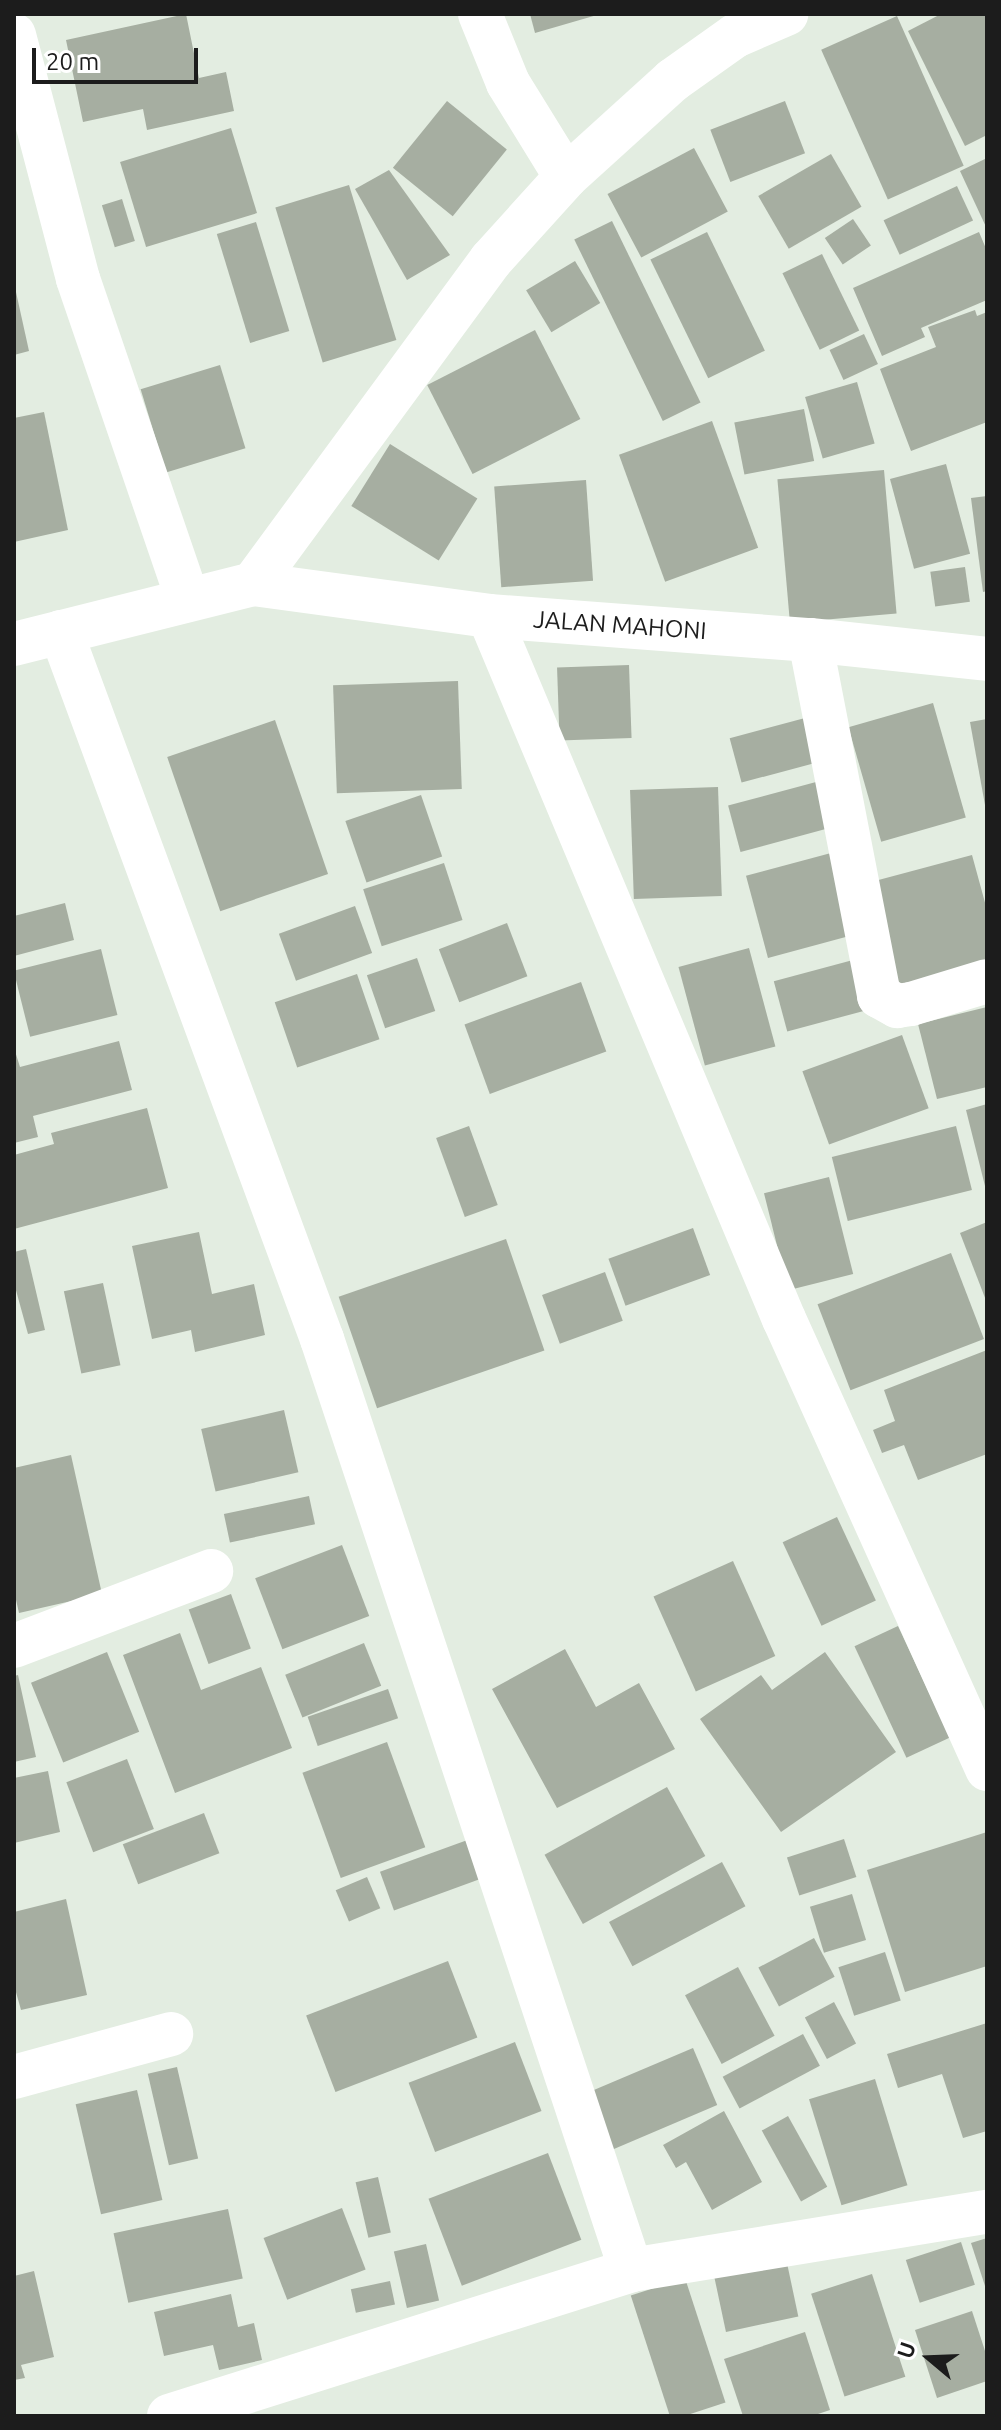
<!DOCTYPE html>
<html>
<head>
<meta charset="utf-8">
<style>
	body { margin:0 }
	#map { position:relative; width:1001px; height:2430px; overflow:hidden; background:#e3ede1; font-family:Ubuntu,sans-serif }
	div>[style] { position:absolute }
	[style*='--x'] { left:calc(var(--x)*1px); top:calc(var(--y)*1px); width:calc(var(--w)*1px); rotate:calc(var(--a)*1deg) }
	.building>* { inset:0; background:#a6aea1; transform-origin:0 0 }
	.minor>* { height:44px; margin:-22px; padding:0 22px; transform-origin:22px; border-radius:22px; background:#fff }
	span { translate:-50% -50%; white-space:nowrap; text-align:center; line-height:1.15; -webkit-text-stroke:6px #fff; paint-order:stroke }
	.street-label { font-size:24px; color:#1c1c1c }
	.frame { position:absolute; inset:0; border:16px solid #1c1c1c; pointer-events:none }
	.north { position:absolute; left:889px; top:2318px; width:80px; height:80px; -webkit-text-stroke:6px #fff; paint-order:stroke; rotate:289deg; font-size:22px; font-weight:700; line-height:32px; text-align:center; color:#1c1c1c }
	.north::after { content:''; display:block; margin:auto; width:28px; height:36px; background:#1c1c1c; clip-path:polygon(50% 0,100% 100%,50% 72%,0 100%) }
	.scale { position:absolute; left:32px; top:48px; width:166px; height:36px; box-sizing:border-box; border:4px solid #1c1c1c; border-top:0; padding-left:10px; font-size:24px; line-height:28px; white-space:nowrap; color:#1c1c1c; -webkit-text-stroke:6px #fff; paint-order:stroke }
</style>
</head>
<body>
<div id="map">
	<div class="building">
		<div style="clip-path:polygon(186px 14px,199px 78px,226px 72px,234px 111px,147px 130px,143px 109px,83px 122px,66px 40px)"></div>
		<div style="clip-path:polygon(530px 14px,597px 14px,597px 15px,535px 33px)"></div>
		<div style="clip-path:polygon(941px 14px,987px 14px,987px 135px,965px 146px,908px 31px)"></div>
		<div style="left:897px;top:16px;width:164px;height:83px;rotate:66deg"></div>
		<div style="left:447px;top:101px;width:77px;height:86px;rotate:39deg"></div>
		<div style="left:785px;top:101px;width:56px;height:80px;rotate:69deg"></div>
		<div style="left:231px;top:128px;width:89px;height:116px;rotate:73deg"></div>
		<div style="left:694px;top:148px;width:72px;height:98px;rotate:62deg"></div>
		<div style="left:831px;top:154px;width:61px;height:84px;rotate:60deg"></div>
		<div style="clip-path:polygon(987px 158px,987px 229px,960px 171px)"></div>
		<div style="clip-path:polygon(389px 170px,450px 255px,407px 280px,355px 189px)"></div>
		<div style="left:349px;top:185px;width:162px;height:77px;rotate:73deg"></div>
		<div style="left:957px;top:186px;width:38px;height:81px;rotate:65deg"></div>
		<div style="left:122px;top:199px;width:44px;height:21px;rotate:73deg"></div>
		<div style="left:853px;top:219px;width:32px;height:34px;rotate:56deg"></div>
		<div style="left:612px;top:221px;width:202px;height:42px;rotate:64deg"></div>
		<div style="left:256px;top:222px;width:114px;height:41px;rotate:73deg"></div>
		<div style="left:707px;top:232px;width:132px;height:63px;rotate:64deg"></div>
		<div style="clip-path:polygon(979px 232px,987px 251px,987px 300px,921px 328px,925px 337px,882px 356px,853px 288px)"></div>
		<div style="left:822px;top:254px;width:85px;height:44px;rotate:64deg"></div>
		<div style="left:575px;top:261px;width:49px;height:57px;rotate:59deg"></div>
		<div style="clip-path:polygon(14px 283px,29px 351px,14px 355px)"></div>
		<div style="clip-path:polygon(975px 310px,977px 316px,987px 312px,987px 422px,911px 451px,880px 369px,936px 347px,928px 327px)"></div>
		<div style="left:535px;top:330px;width:100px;height:121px;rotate:63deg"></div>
		<div style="left:864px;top:334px;width:33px;height:38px;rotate:65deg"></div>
		<div style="left:220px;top:365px;width:87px;height:83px;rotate:73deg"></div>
		<div style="left:857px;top:382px;width:64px;height:54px;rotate:74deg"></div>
		<div style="left:804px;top:409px;width:53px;height:71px;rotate:79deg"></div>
		<div style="clip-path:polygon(44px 412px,68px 530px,14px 542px,14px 418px)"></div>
		<div style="left:712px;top:421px;width:135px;height:99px;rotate:70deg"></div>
		<div style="left:390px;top:444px;width:103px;height:73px;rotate:32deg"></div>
		<div style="left:946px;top:464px;width:93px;height:58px;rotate:75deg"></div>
		<div style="left:884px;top:470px;width:144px;height:107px;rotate:85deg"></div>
		<div style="left:586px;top:480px;width:101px;height:92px;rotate:86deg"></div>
		<div style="clip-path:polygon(987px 496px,987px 591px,983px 592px,971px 498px)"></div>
		<div style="left:965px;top:567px;width:35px;height:35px;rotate:82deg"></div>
		<div style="left:629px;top:665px;width:73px;height:72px;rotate:88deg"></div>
		<div style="left:458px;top:681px;width:108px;height:125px;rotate:88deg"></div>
		<div style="left:933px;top:703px;width:119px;height:88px;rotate:74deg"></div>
		<div style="left:805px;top:718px;width:46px;height:78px;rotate:75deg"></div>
		<div style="clip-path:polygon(987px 719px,987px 805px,985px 805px,970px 722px)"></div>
		<div style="left:275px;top:720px;width:163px;height:114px;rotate:71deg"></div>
		<div style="left:816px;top:782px;width:48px;height:91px;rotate:75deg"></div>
		<div style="left:718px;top:787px;width:109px;height:88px;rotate:88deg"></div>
		<div style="left:421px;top:795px;width:65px;height:80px;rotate:71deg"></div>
		<div style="left:831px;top:853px;width:85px;height:88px;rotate:75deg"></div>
		<div style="clip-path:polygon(972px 855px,987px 910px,987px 968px,901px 991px,871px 882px)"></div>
		<div style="left:444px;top:863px;width:60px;height:85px;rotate:72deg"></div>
		<div style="clip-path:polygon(65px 903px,74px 940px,14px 956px,14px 916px)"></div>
		<div style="left:355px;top:906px;width:50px;height:81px;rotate:70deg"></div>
		<div style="left:507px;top:923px;width:57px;height:73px;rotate:69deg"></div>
		<div style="left:749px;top:948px;width:102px;height:73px;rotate:75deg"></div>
		<div style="left:101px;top:949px;width:68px;height:90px;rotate:76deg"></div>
		<div style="left:417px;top:958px;width:56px;height:53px;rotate:71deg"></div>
		<div style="left:853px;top:960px;width:52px;height:82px;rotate:75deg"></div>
		<div style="left:357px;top:974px;width:69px;height:87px;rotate:71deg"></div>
		<div style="left:581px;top:982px;width:74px;height:124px;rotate:70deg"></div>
		<div style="clip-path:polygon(987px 1007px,987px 1087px,937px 1099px,918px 1024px)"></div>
		<div style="left:902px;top:1035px;width:78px;height:106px;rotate:70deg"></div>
		<div style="clip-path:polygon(119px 1041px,132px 1090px,33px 1116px,38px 1137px,14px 1143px,14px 1048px,20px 1067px)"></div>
		<div style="clip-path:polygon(987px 1104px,987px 1190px,986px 1190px,966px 1110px)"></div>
		<div style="clip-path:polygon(147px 1108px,168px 1188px,14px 1229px,14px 1155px,54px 1144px,51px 1133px)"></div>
		<div style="left:469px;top:1126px;width:84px;height:35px;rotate:70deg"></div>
		<div style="left:956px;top:1126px;width:66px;height:128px;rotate:76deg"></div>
		<div style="left:829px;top:1177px;width:100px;height:67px;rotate:76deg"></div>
		<div style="clip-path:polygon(987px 1222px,987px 1303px,960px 1233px)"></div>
		<div style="left:693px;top:1228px;width:50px;height:90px;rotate:70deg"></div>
		<div style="clip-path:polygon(199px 1232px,212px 1294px,254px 1284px,265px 1335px,195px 1352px,191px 1330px,152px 1339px,132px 1246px)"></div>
		<div style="left:506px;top:1239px;width:118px;height:177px;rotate:71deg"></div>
		<div style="clip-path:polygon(26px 1249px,45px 1330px,28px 1334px,14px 1283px,14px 1252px)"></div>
		<div style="left:951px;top:1253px;width:92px;height:143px;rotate:69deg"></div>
		<div style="left:605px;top:1272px;width:52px;height:67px;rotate:70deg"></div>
		<div style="left:103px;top:1283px;width:84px;height:40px;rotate:78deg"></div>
		<div style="clip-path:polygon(987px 1350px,987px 1454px,918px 1480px,904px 1445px,882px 1453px,873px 1430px,895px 1421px,884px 1390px)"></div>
		<div style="left:284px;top:1410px;width:64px;height:85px;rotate:77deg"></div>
		<div style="clip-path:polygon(71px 1455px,102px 1594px,19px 1613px,14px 1591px,14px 1468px)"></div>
		<div style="left:309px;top:1496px;width:29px;height:87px;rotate:78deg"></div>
		<div style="left:837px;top:1517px;width:92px;height:60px;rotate:65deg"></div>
		<div style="left:342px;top:1545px;width:76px;height:93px;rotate:69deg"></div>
		<div style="left:733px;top:1561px;width:104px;height:87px;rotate:66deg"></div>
		<div style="left:231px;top:1594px;width:58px;height:45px;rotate:70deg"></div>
		<div style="left:898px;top:1626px;width:123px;height:48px;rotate:65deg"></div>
		<div style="clip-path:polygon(180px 1633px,201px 1690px,261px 1667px,292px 1748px,175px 1793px,123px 1655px)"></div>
		<div style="left:364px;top:1643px;width:46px;height:85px;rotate:68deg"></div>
		<div style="clip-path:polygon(565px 1649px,596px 1707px,639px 1683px,675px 1749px,557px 1808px,492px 1689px)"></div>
		<div style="left:107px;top:1652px;width:86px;height:82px;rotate:68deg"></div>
		<div style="clip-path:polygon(825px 1652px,896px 1752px,781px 1832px,700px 1719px,761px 1675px,772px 1690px)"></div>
		<div style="clip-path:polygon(18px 1675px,36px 1757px,14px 1762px,14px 1676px)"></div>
		<div style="left:388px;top:1689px;width:31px;height:85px;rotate:71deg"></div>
		<div style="left:387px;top:1742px;width:112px;height:90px;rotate:70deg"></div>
		<div style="left:127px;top:1759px;width:75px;height:65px;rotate:69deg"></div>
		<div style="clip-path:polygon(48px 1771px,60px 1832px,14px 1843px,14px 1778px)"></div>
		<div style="left:667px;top:1787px;width:79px;height:140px;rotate:61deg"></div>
		<div style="left:204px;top:1813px;width:43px;height:87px;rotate:69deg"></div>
		<div style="clip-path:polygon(987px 1832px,987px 1966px,905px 1992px,867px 1870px)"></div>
		<div style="left:473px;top:1838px;width:41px;height:99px;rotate:70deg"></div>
		<div style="left:844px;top:1839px;width:40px;height:60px;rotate:72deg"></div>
		<div style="left:722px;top:1862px;width:50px;height:128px;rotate:62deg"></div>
		<div style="left:367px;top:1877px;width:34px;height:34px;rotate:67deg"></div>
		<div style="left:852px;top:1894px;width:48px;height:44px;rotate:73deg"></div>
		<div style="clip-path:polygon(66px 1899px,87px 1995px,21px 2010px,14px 1985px,14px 1912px)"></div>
		<div style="left:814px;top:1938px;width:44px;height:63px;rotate:62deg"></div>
		<div style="left:885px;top:1952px;width:51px;height:49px;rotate:72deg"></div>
		<div style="left:448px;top:1961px;width:82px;height:152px;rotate:69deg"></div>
		<div style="left:738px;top:1967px;width:78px;height:60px;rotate:62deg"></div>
		<div style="left:834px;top:2002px;width:47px;height:33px;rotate:62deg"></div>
		<div style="clip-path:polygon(987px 2023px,987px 2131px,963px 2138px,942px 2074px,898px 2088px,887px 2054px)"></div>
		<div style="left:803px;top:2034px;width:36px;height:91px;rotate:62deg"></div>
		<div style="left:515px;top:2042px;width:74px;height:114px;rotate:69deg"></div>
		<div style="left:693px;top:2048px;width:62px;height:116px;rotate:67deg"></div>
		<div style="left:177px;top:2067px;width:94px;height:30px;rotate:77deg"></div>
		<div style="left:875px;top:2079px;width:111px;height:69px;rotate:73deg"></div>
		<div style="left:137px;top:2090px;width:113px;height:63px;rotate:77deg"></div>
		<div style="clip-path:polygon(724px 2111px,762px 2182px,712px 2210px,686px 2162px,676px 2168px,663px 2145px)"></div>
		<div style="left:788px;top:2116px;width:81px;height:30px;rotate:61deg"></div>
		<div style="left:548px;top:2153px;width:93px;height:128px;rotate:69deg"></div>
		<div style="left:378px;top:2177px;width:57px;height:23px;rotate:77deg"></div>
		<div style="left:342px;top:2208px;width:66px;height:84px;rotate:69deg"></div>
		<div style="left:228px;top:2209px;width:71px;height:117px;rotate:78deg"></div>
		<div style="clip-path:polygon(987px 2238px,987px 2289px,986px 2289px,971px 2243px)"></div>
		<div style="left:961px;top:2242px;width:45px;height:58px;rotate:72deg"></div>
		<div style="left:426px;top:2244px;width:58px;height:33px;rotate:77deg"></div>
		<div style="left:784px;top:2249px;width:69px;height:74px;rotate:78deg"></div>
		<div style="clip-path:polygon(34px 2271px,54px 2357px,21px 2365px,25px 2378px,14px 2380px,14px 2276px)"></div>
		<div style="left:872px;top:2274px;width:108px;height:64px;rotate:72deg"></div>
		<div style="left:685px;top:2278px;width:131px;height:57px;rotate:72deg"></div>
		<div style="left:390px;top:2281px;width:24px;height:40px;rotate:78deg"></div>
		<div style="clip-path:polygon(231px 2294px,238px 2327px,254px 2323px,262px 2360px,219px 2370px,213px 2345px,164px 2356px,154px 2312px)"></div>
		<div style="clip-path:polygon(972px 2311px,987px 2357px,987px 2381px,937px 2398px,915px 2330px)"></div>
		<div style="clip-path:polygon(805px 2332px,830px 2410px,812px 2416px,743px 2416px,724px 2359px)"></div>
	</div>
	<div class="minor">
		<div style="--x:480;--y:14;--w:74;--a:67.9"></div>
		<div style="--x:508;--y:83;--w:110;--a:58.3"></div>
		<div style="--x:14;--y:35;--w:252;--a:75.3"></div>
		<div style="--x:78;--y:279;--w:339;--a:71.1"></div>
		<div style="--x:253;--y:584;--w:238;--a:7.7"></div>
		<div style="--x:489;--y:616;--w:322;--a:4.3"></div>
		<div style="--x:810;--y:640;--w:178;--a:6.1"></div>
		<div style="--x:489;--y:616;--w:762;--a:67.24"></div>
		<div style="--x:784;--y:1319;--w:494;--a:65.7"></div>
		<div style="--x:61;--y:632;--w:754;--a:69.74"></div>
		<div style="--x:322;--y:1339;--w:981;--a:71.64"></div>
		<div style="--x:631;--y:2270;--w:361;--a:-9.3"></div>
		<div style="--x:810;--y:640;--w:363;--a:79"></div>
		<div style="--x:879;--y:996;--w:21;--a:29"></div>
		<div style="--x:897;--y:1006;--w:14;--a:-8"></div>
		<div style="--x:911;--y:1004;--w:79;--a:-16.8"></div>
		<div style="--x:14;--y:644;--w:246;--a:-14.1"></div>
		<div style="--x:253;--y:584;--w:402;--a:-53.7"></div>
		<div style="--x:491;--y:260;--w:112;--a:-47.9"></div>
		<div style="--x:566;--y:177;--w:144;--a:-42.2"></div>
		<div style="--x:673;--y:80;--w:76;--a:-35.4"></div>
		<div style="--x:735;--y:36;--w:56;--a:-23.3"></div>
		<div style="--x:14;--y:1646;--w:211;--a:-20.8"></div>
		<div style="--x:14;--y:2077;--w:163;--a:-15.3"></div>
		<div style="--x:169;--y:2416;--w:485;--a:-17.5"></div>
	</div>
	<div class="street-label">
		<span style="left:620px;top:625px;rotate:4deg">JALAN MAHONI</span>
	</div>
	<div class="frame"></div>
	<div class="north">U</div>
	<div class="scale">20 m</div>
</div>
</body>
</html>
